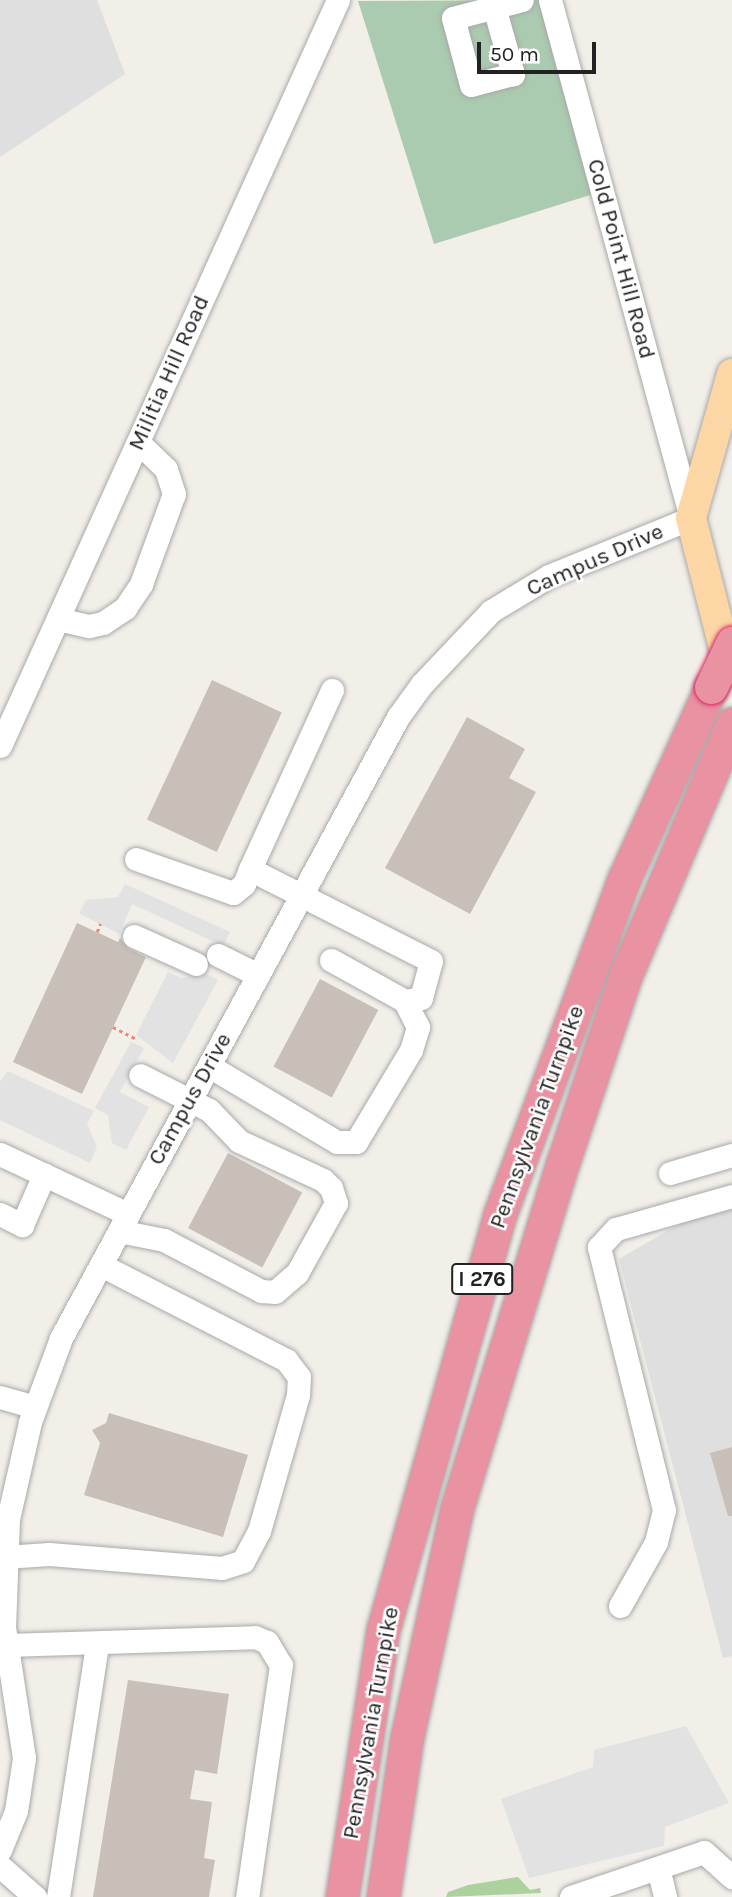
<!DOCTYPE html>
<html>
<head>
<meta charset="utf-8">
<style>
	body { margin:0 }
	#map { position:relative; width:732px; height:1897px; overflow:hidden; background:#f2efe9; font-family:Karla,sans-serif }
	div>[style] { position:absolute }
	[style*='--x'] { left:calc(var(--x)*1px); top:calc(var(--y)*1px); width:calc(var(--w)*1px); rotate:calc(var(--a)*1deg) }
	.residential>* { inset:0; background:#e0dfdf }
	.forest>* { inset:0; background:#add19e }
	.cemetery>* { inset:0; background:#aacbaf }
	.parking>* { inset:0; background:#e2e2e2 }
	.building>* { inset:0; background:#c7bfb8; transform-origin:0 0 }
	.path>* { height:2.5px; margin-top:-1.25px; transform-origin:0; background:repeating-linear-gradient(90deg,#fa8072 0 3.5px,transparent 0 7px) }
	.roads { filter:drop-shadow(0 0 2px #a9a9a9) drop-shadow(0 0 2px #a9a9a9) }
	.minor>* { height:23px; margin:-11.5px; padding:0 11.5px; transform-origin:11.5px; border-radius:11.5px; background:#fff }
	.major>* { height:30px; margin:-15px; padding:0 15px; transform-origin:15px; border-radius:15px; background:#fcd6a4 }
	.highway>* { height:33px; margin:-16.5px; padding:0 16.5px; transform-origin:16.5px; border-radius:16.5px; background:#e892a2 }
	.bridges { filter:drop-shadow(0 0 2px #dc2a67) drop-shadow(0 0 2px #dc2a67) }
	.highway-bridge>* { height:33px; margin:-16.5px; padding:0 16.5px; transform-origin:16.5px; border-radius:16.5px; background:#e892a2 }
	span { translate:-50% -50%; white-space:nowrap; text-align:center; line-height:1.15; -webkit-text-stroke:5px #fff; paint-order:stroke }
	.shield-label span { padding:2px 5px; background:#fff; border:2px solid; border-radius:5px; -webkit-text-stroke-width:0 }
	.shield-label { font-size:21px; color:#222; font-weight:700 }
	.street-label { font-size:23px; color:#222 }
	.scale { position:absolute; left:477px; top:42px; width:119px; height:32px; box-sizing:border-box; border:4px solid #222; border-top:0; padding-left:9px; font-size:21px; line-height:24px; white-space:nowrap; color:#222; -webkit-text-stroke:5px #fff; paint-order:stroke }
</style>
</head>
<body>
<div id="map">
	<div class="residential">
		<div style="clip-path:polygon(0 0,97px 0,125px 74px,0 157px)"></div>
		<div style="clip-path:polygon(732px 1208px,732px 1656px,723px 1658px,619px 1259px,684px 1221px)"></div>
	</div>
	<div class="forest">
		<div style="clip-path:polygon(518px 1877px,530px 1890px,540px 1888px,541px 1893px,446px 1897px,448px 1892px,468px 1885px)"></div>
	</div>
	<div class="cemetery">
		<div style="clip-path:polygon(551px 0,603px 191px,434px 244px,358px 1px)"></div>
	</div>
	<div class="parking">
		<div style="clip-path:polygon(125px 884px,230px 932px,223px 946px,132px 904px,119px 934px,79px 913px,86px 900px,118px 897px)"></div>
		<div style="clip-path:polygon(168px 972px,181px 978px,205px 973px,218px 980px,173px 1063px,136px 1035px)"></div>
		<div style="clip-path:polygon(131px 1042px,144px 1048px,120px 1092px,149px 1107px,126px 1150px,112px 1143px,108px 1115px,95px 1108px)"></div>
		<div style="clip-path:polygon(8px 1071px,94px 1111px,87px 1124px,97px 1147px,90px 1163px,0 1120px,0 1081px)"></div>
		<div style="clip-path:polygon(686px 1726px,729px 1803px,665px 1827px,664px 1846px,529px 1878px,501px 1799px,593px 1767px,594px 1750px)"></div>
	</div>
	<div class="building">
		<div style="left:212px;top:680px;width:77px;height:154px;rotate:25deg"></div>
		<div style="clip-path:polygon(467px 717px,525px 749px,509px 778px,536px 792px,470px 914px,385px 868px)"></div>
		<div style="clip-path:polygon(77px 923px,118px 942px,120px 938px,128px 948px,146px 957px,82px 1094px,13px 1062px)"></div>
		<div style="left:320px;top:979px;width:66px;height:99px;rotate:28deg"></div>
		<div style="left:228px;top:1153px;width:84px;height:85px;rotate:28deg"></div>
		<div style="clip-path:polygon(109px 1413px,248px 1455px,223px 1537px,84px 1495px,100px 1443px,92px 1430px,106px 1423px)"></div>
		<div style="clip-path:polygon(732px 1447px,732px 1516px,728px 1516px,710px 1453px)"></div>
		<div style="clip-path:polygon(128px 1680px,229px 1694px,217px 1774px,195px 1770px,190px 1799px,212px 1802px,204px 1858px,215px 1860px,209px 1897px,93px 1897px)"></div>
	</div>
	<div class="path">
		<div style="--x:97;--y:932;--w:9;--a:-69"></div>
		<div style="--x:113;--y:1027;--w:28;--a:27"></div>
	</div>
	<div class="roads">
		<div class="minor">
			<div style="--x:494;--y:7;--w:70;--a:74.2"></div>
			<div style="--x:513;--y:74;--w:43;--a:165.3"></div>
			<div style="--x:471;--y:85;--w:69;--a:-105"></div>
			<div style="--x:453;--y:18;--w:71;--a:-14.6"></div>
			<div style="--x:58;--y:619;--w:32;--a:13"></div>
			<div style="--x:89;--y:626;--w:14;--a:-12"></div>
			<div style="--x:103;--y:623;--w:27;--a:-34"></div>
			<div style="--x:125;--y:608;--w:29;--a:-56"></div>
			<div style="--x:141;--y:584;--w:96;--a:-69.9"></div>
			<div style="--x:174;--y:494;--w:26;--a:-108"></div>
			<div style="--x:166;--y:469;--w:39;--a:-136"></div>
			<div style="--x:0;--y:746;--w:819;--a:-65.63"></div>
			<div style="--x:136;--y:859;--w:103;--a:19.3"></div>
			<div style="--x:233;--y:893;--w:14;--a:-39"></div>
			<div style="--x:244;--y:884;--w:16;--a:-68"></div>
			<div style="--x:134;--y:936;--w:68;--a:24.3"></div>
			<div style="--x:218;--y:955;--w:45;--a:26.6"></div>
			<div style="--x:331;--y:960;--w:85;--a:29"></div>
			<div style="--x:209;--y:1066;--w:149;--a:30.7"></div>
			<div style="--x:337;--y:1142;--w:19;--a:0"></div>
			<div style="--x:356;--y:1142;--w:107;--a:-59.1"></div>
			<div style="--x:411;--y:1050;--w:24;--a:-73"></div>
			<div style="--x:418;--y:1027;--w:29;--a:-117"></div>
			<div style="--x:405;--y:1001;--w:16;--a:-11"></div>
			<div style="--x:421;--y:998;--w:38;--a:-75"></div>
			<div style="--x:431;--y:961;--w:203;--a:-153.1"></div>
			<div style="--x:250;--y:869;--w:197;--a:-65.4"></div>
			<div style="--x:0;--y:1154;--w:141;--a:25.1"></div>
			<div style="--x:670;--y:1173;--w:65;--a:-16.2"></div>
			<div style="--x:0;--y:1214;--w:25;--a:27"></div>
			<div style="--x:22;--y:1225;--w:55;--a:-66.3"></div>
			<div style="--x:119;--y:1231;--w:46;--a:11.3"></div>
			<div style="--x:164;--y:1240;--w:110;--a:27.7"></div>
			<div style="--x:261;--y:1291;--w:14;--a:4"></div>
			<div style="--x:275;--y:1292;--w:29;--a:-41"></div>
			<div style="--x:297;--y:1273;--w:80;--a:-60.9"></div>
			<div style="--x:336;--y:1203;--w:16;--a:-108"></div>
			<div style="--x:331;--y:1188;--w:11;--a:-135"></div>
			<div style="--x:323;--y:1180;--w:93;--a:-155.1"></div>
			<div style="--x:239;--y:1141;--w:43;--a:-134.1"></div>
			<div style="--x:209;--y:1110;--w:77;--a:-153.1"></div>
			<div style="--x:0;--y:1397;--w:36;--a:16"></div>
			<div style="--x:4;--y:1557;--w:45;--a:-3.8"></div>
			<div style="--x:49;--y:1554;--w:174;--a:4.6"></div>
			<div style="--x:222;--y:1568;--w:22;--a:-18"></div>
			<div style="--x:243;--y:1561;--w:34;--a:-62"></div>
			<div style="--x:259;--y:1531;--w:141;--a:-74"></div>
			<div style="--x:298;--y:1395;--w:18;--a:-87"></div>
			<div style="--x:299;--y:1377;--w:21;--a:-127"></div>
			<div style="--x:286;--y:1360;--w:208;--a:-152.8"></div>
			<div style="--x:620;--y:1606;--w:73;--a:-60.6"></div>
			<div style="--x:656;--y:1542;--w:33;--a:-76"></div>
			<div style="--x:664;--y:1510;--w:271;--a:-103.9"></div>
			<div style="--x:599;--y:1247;--w:25;--a:-47"></div>
			<div style="--x:616;--y:1229;--w:121;--a:-15.9"></div>
			<div style="--x:6;--y:1645;--w:249;--a:-1.8"></div>
			<div style="--x:255;--y:1637;--w:13;--a:23"></div>
			<div style="--x:267;--y:1642;--w:27;--a:59"></div>
			<div style="--x:281;--y:1665;--w:234;--a:98.3"></div>
			<div style="--x:0;--y:1850;--w:42;--a:-67.7"></div>
			<div style="--x:16;--y:1811;--w:54;--a:-81.4"></div>
			<div style="--x:24;--y:1758;--w:132;--a:-98.7"></div>
			<div style="--x:4;--y:1628;--w:109;--a:-87.9"></div>
			<div style="--x:8;--y:1519;--w:99;--a:-77.2"></div>
			<div style="--x:30;--y:1422;--w:90;--a:-69.7"></div>
			<div style="--x:61;--y:1338;--w:707;--a:-61.51"></div>
			<div style="--x:398;--y:717;--w:41;--a:-54"></div>
			<div style="--x:422;--y:684;--w:100;--a:-46.6"></div>
			<div style="--x:491;--y:611;--w:68;--a:-31.1"></div>
			<div style="--x:549;--y:576;--w:153;--a:-22.2"></div>
			<div style="--x:691;--y:518;--w:537;--a:-105.23"></div>
			<div style="--x:0;--y:1866;--w:47;--a:41.5"></div>
			<div style="--x:658;--y:1868;--w:30;--a:76"></div>
			<div style="--x:58;--y:1897;--w:254;--a:-81.2"></div>
			<div style="--x:571;--y:1897;--w:140;--a:-18.7"></div>
			<div style="--x:704;--y:1852;--w:38;--a:42"></div>
		</div>
		<div class="major">
			<div style="--x:730;--y:671;--w:158;--a:-104.3"></div>
			<div style="--x:691;--y:518;--w:150;--a:-74.1"></div>
		</div>
		<div class="highway">
			<div style="--x:342;--y:1897;--w:270;--a:-81.3"></div>
			<div style="--x:383;--y:1630;--w:432;--a:-74.3"></div>
			<div style="--x:500;--y:1214;--w:357;--a:-69.7"></div>
			<div style="--x:624;--y:879;--w:211;--a:-65.6"></div>
			<div style="--x:383;--y:1897;--w:162;--a:-81.5"></div>
			<div style="--x:407;--y:1737;--w:234;--a:-77.7"></div>
			<div style="--x:457;--y:1508;--w:362;--a:-73"></div>
			<div style="--x:563;--y:1162;--w:198;--a:-71.5"></div>
			<div style="--x:626;--y:974;--w:272;--a:-67"></div>
		</div>
	</div>
	<div class="bridges">
		<div class="highway-bridge">
			<div style="--x:711;--y:687;--w:49;--a:-64.5"></div>
		</div>
	</div>
	<div class="shield-label">
		<span style="left:482px;top:1279px">I 276</span>
	</div>
	<div class="street-label">
		<span style="left:621px;top:259px;rotate:75deg">Cold Point Hill Road</span>
		<span style="left:169px;top:373px;rotate:-66deg">Militia Hill Road</span>
		<span style="left:595px;top:560px;rotate:-24deg">Campus Drive</span>
		<span style="left:190px;top:1099px;rotate:-61deg">Campus Drive</span>
		<span style="left:537px;top:1117px;rotate:-70deg">Pennsylvania Turnpike</span>
		<span style="left:371px;top:1723px;rotate:-80deg">Pennsylvania Turnpike</span>
	</div>
	<div class="scale">50 m</div>
</div>
</body>
</html>
